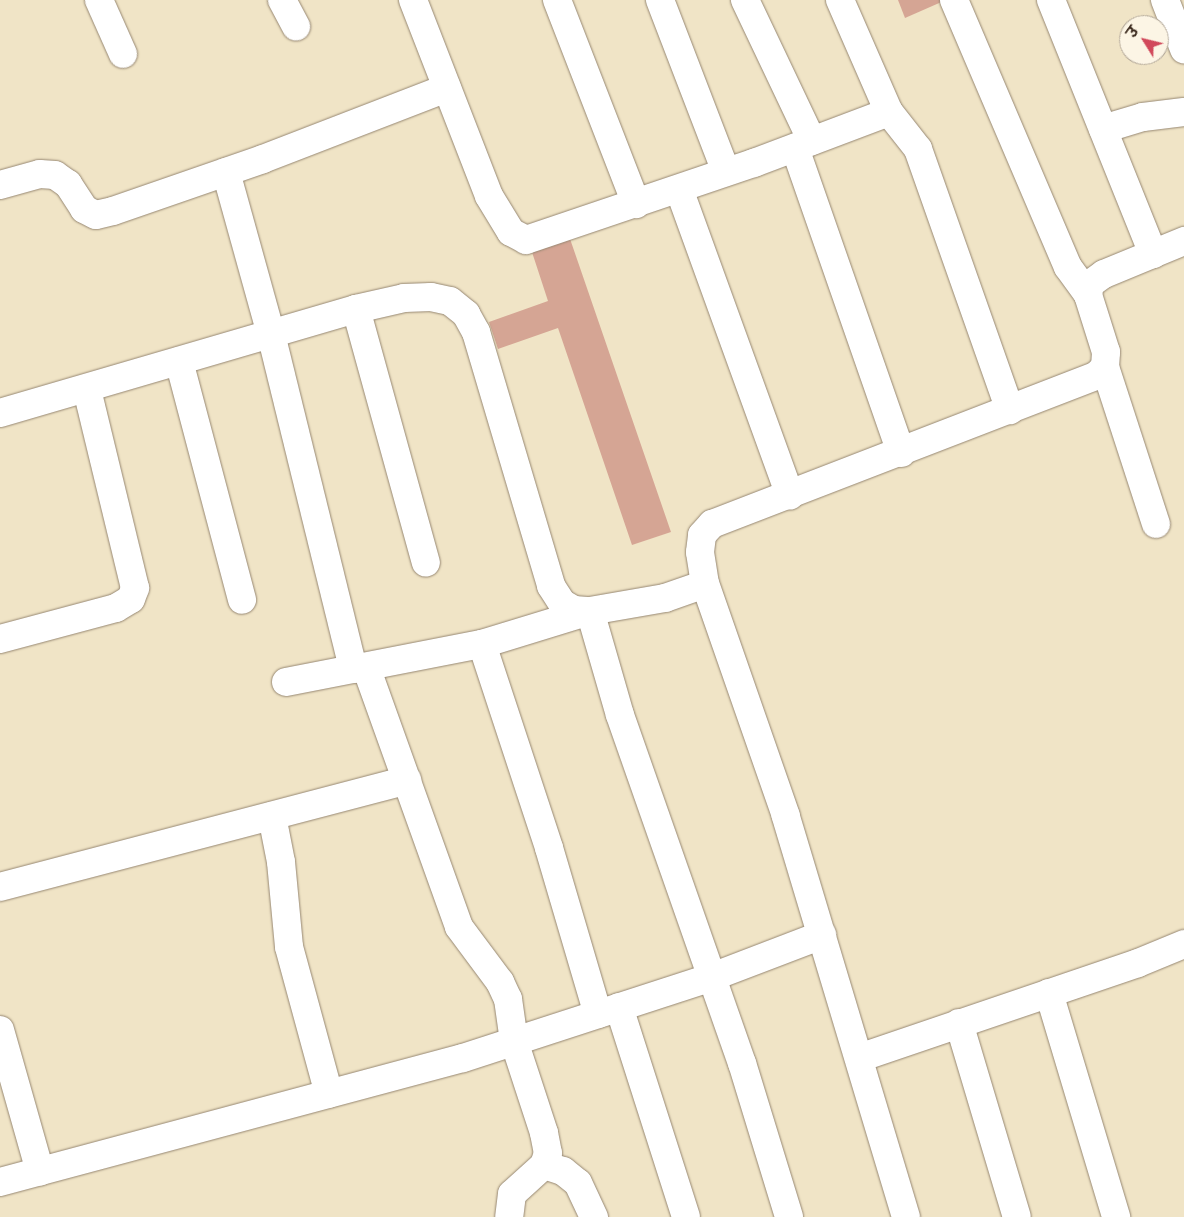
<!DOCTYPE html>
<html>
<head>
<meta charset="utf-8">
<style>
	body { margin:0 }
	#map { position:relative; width:1184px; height:1217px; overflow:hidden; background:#f0e4c6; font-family:"Patrick Hand","Playpen Sans Deva",sans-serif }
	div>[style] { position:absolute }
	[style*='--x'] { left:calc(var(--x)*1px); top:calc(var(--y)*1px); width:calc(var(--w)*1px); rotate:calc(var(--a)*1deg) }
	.building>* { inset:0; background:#d5a594 }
	.roads { filter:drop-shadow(0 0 1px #968772) drop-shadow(0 0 1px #968772) }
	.minor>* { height:28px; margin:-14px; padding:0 14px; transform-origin:14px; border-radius:14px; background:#fff }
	span { translate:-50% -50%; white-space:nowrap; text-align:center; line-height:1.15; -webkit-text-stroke:4px #fcf5e5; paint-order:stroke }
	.north { position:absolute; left:1119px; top:15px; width:50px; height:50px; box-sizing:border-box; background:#fcf5e5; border:1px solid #afa495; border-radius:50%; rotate:306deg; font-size:14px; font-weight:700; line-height:20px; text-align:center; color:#3b2a1e }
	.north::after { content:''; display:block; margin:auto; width:18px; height:22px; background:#d1495b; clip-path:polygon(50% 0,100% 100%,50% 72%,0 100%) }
</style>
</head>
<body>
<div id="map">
	<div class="building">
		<div style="clip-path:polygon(898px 0,946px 0,905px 18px)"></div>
		<div style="clip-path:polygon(568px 233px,671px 532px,632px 545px,558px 328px,498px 349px,489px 322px,548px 301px,530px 246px)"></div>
	</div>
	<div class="roads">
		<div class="minor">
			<div style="--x:99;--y:0;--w:59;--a:66"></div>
			<div style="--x:282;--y:0;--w:30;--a:62"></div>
			<div style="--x:413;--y:0;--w:210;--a:68.8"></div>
			<div style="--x:489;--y:196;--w:42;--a:58.6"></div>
			<div style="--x:511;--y:232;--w:17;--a:28"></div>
			<div style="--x:526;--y:240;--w:241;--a:-18.7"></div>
			<div style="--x:754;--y:163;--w:144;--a:-20.7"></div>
			<div style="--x:557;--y:0;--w:219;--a:68.8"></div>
			<div style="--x:660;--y:0;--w:184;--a:69"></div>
			<div style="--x:745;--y:0;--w:156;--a:64.6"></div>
			<div style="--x:840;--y:0;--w:122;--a:66.4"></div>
			<div style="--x:889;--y:112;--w:47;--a:51.9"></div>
			<div style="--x:918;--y:149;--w:277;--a:70.6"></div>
			<div style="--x:954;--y:0;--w:290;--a:66.9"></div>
			<div style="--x:1068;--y:267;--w:34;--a:54"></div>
			<div style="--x:1051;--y:0;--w:274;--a:68.1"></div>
			<div style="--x:1165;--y:0;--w:53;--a:68.8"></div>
			<div style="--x:1103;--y:129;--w:42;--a:-16.7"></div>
			<div style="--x:1143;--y:117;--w:41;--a:-7"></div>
			<div style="--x:795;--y:148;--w:323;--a:70.8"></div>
			<div style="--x:226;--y:172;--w:168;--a:74.5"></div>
			<div style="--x:271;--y:334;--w:345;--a:76.2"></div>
			<div style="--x:0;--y:185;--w:41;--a:-15.4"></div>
			<div style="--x:40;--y:174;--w:15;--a:4"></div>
			<div style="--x:55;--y:175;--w:16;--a:35"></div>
			<div style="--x:68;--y:184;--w:30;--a:57"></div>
			<div style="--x:84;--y:209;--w:13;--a:27"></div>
			<div style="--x:96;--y:215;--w:17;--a:-13"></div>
			<div style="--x:113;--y:211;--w:159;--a:-19.1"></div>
			<div style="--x:263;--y:159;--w:197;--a:-21.1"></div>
			<div style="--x:679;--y:189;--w:326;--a:70.1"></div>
			<div style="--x:356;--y:309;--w:263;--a:74.6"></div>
			<div style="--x:179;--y:361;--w:247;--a:75.2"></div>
			<div style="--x:1105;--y:367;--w:165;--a:72"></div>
			<div style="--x:0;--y:413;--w:371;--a:-16.3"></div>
			<div style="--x:356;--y:309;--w:49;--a:-12.9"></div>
			<div style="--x:404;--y:298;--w:27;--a:-2"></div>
			<div style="--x:431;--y:297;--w:19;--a:12"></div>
			<div style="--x:450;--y:301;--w:21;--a:39"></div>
			<div style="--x:466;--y:314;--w:21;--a:61"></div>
			<div style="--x:476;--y:332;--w:265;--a:73.5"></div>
			<div style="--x:551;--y:586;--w:20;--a:57"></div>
			<div style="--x:562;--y:603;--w:14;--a:30"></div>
			<div style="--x:574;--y:610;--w:16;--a:4"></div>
			<div style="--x:590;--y:611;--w:76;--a:-9.8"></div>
			<div style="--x:665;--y:598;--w:42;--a:-19.3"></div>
			<div style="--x:0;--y:639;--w:120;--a:-15"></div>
			<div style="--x:116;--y:608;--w:17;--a:-31"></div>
			<div style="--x:131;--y:599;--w:12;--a:-70"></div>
			<div style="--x:135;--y:588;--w:205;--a:-103.6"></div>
			<div style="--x:482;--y:644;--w:215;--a:71.8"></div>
			<div style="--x:549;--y:848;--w:173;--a:73.6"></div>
			<div style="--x:366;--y:667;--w:276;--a:70.3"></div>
			<div style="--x:459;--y:927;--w:69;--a:53.3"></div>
			<div style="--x:500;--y:982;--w:19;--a:65"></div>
			<div style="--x:508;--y:999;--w:42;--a:81.9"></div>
			<div style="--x:514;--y:1041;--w:97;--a:71.9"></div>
			<div style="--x:544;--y:1133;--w:20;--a:79"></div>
			<div style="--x:548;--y:1153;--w:13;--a:108"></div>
			<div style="--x:544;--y:1165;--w:43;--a:137.8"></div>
			<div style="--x:512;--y:1194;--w:23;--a:97"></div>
			<div style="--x:286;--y:682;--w:200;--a:-11"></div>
			<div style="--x:482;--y:644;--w:113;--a:-17"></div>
			<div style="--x:590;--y:611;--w:108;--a:73.9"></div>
			<div style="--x:620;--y:715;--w:369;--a:70.7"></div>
			<div style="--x:742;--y:1063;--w:161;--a:73"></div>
			<div style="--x:272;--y:816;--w:47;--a:78.9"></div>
			<div style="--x:281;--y:862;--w:85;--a:84.6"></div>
			<div style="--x:289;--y:947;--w:152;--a:74.8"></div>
			<div style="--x:0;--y:887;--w:421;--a:-14.7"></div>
			<div style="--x:1049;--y:993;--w:234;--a:73.3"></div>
			<div style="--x:619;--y:1007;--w:220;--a:72.3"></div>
			<div style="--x:959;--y:1023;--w:202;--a:73.4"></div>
			<div style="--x:0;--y:1030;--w:147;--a:74.2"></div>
			<div style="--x:859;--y:1058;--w:295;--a:-18.8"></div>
			<div style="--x:1138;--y:963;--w:50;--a:-22.4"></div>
			<div style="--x:544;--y:1165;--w:20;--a:18"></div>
			<div style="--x:563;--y:1171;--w:19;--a:39"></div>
			<div style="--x:578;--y:1183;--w:38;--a:65"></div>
			<div style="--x:0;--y:1182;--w:479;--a:-15"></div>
			<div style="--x:463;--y:1058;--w:262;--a:-18"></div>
			<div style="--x:712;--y:977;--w:118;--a:-20.9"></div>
			<div style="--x:906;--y:1217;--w:419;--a:-106.7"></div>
			<div style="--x:786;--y:816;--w:246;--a:-109.2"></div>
			<div style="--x:705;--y:584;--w:32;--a:-99"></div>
			<div style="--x:700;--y:552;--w:17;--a:-83"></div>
			<div style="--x:702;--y:535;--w:15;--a:-48"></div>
			<div style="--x:712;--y:524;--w:412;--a:-21.1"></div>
			<div style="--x:1096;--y:376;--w:13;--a:-45"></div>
			<div style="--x:1105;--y:367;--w:15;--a:-86"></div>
			<div style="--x:1106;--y:352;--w:60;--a:-107.5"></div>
			<div style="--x:1088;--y:295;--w:11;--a:-80"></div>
			<div style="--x:1090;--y:284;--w:17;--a:-36"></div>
			<div style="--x:1104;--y:274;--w:87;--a:-22.4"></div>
		</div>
	</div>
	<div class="north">उ</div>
</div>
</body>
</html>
